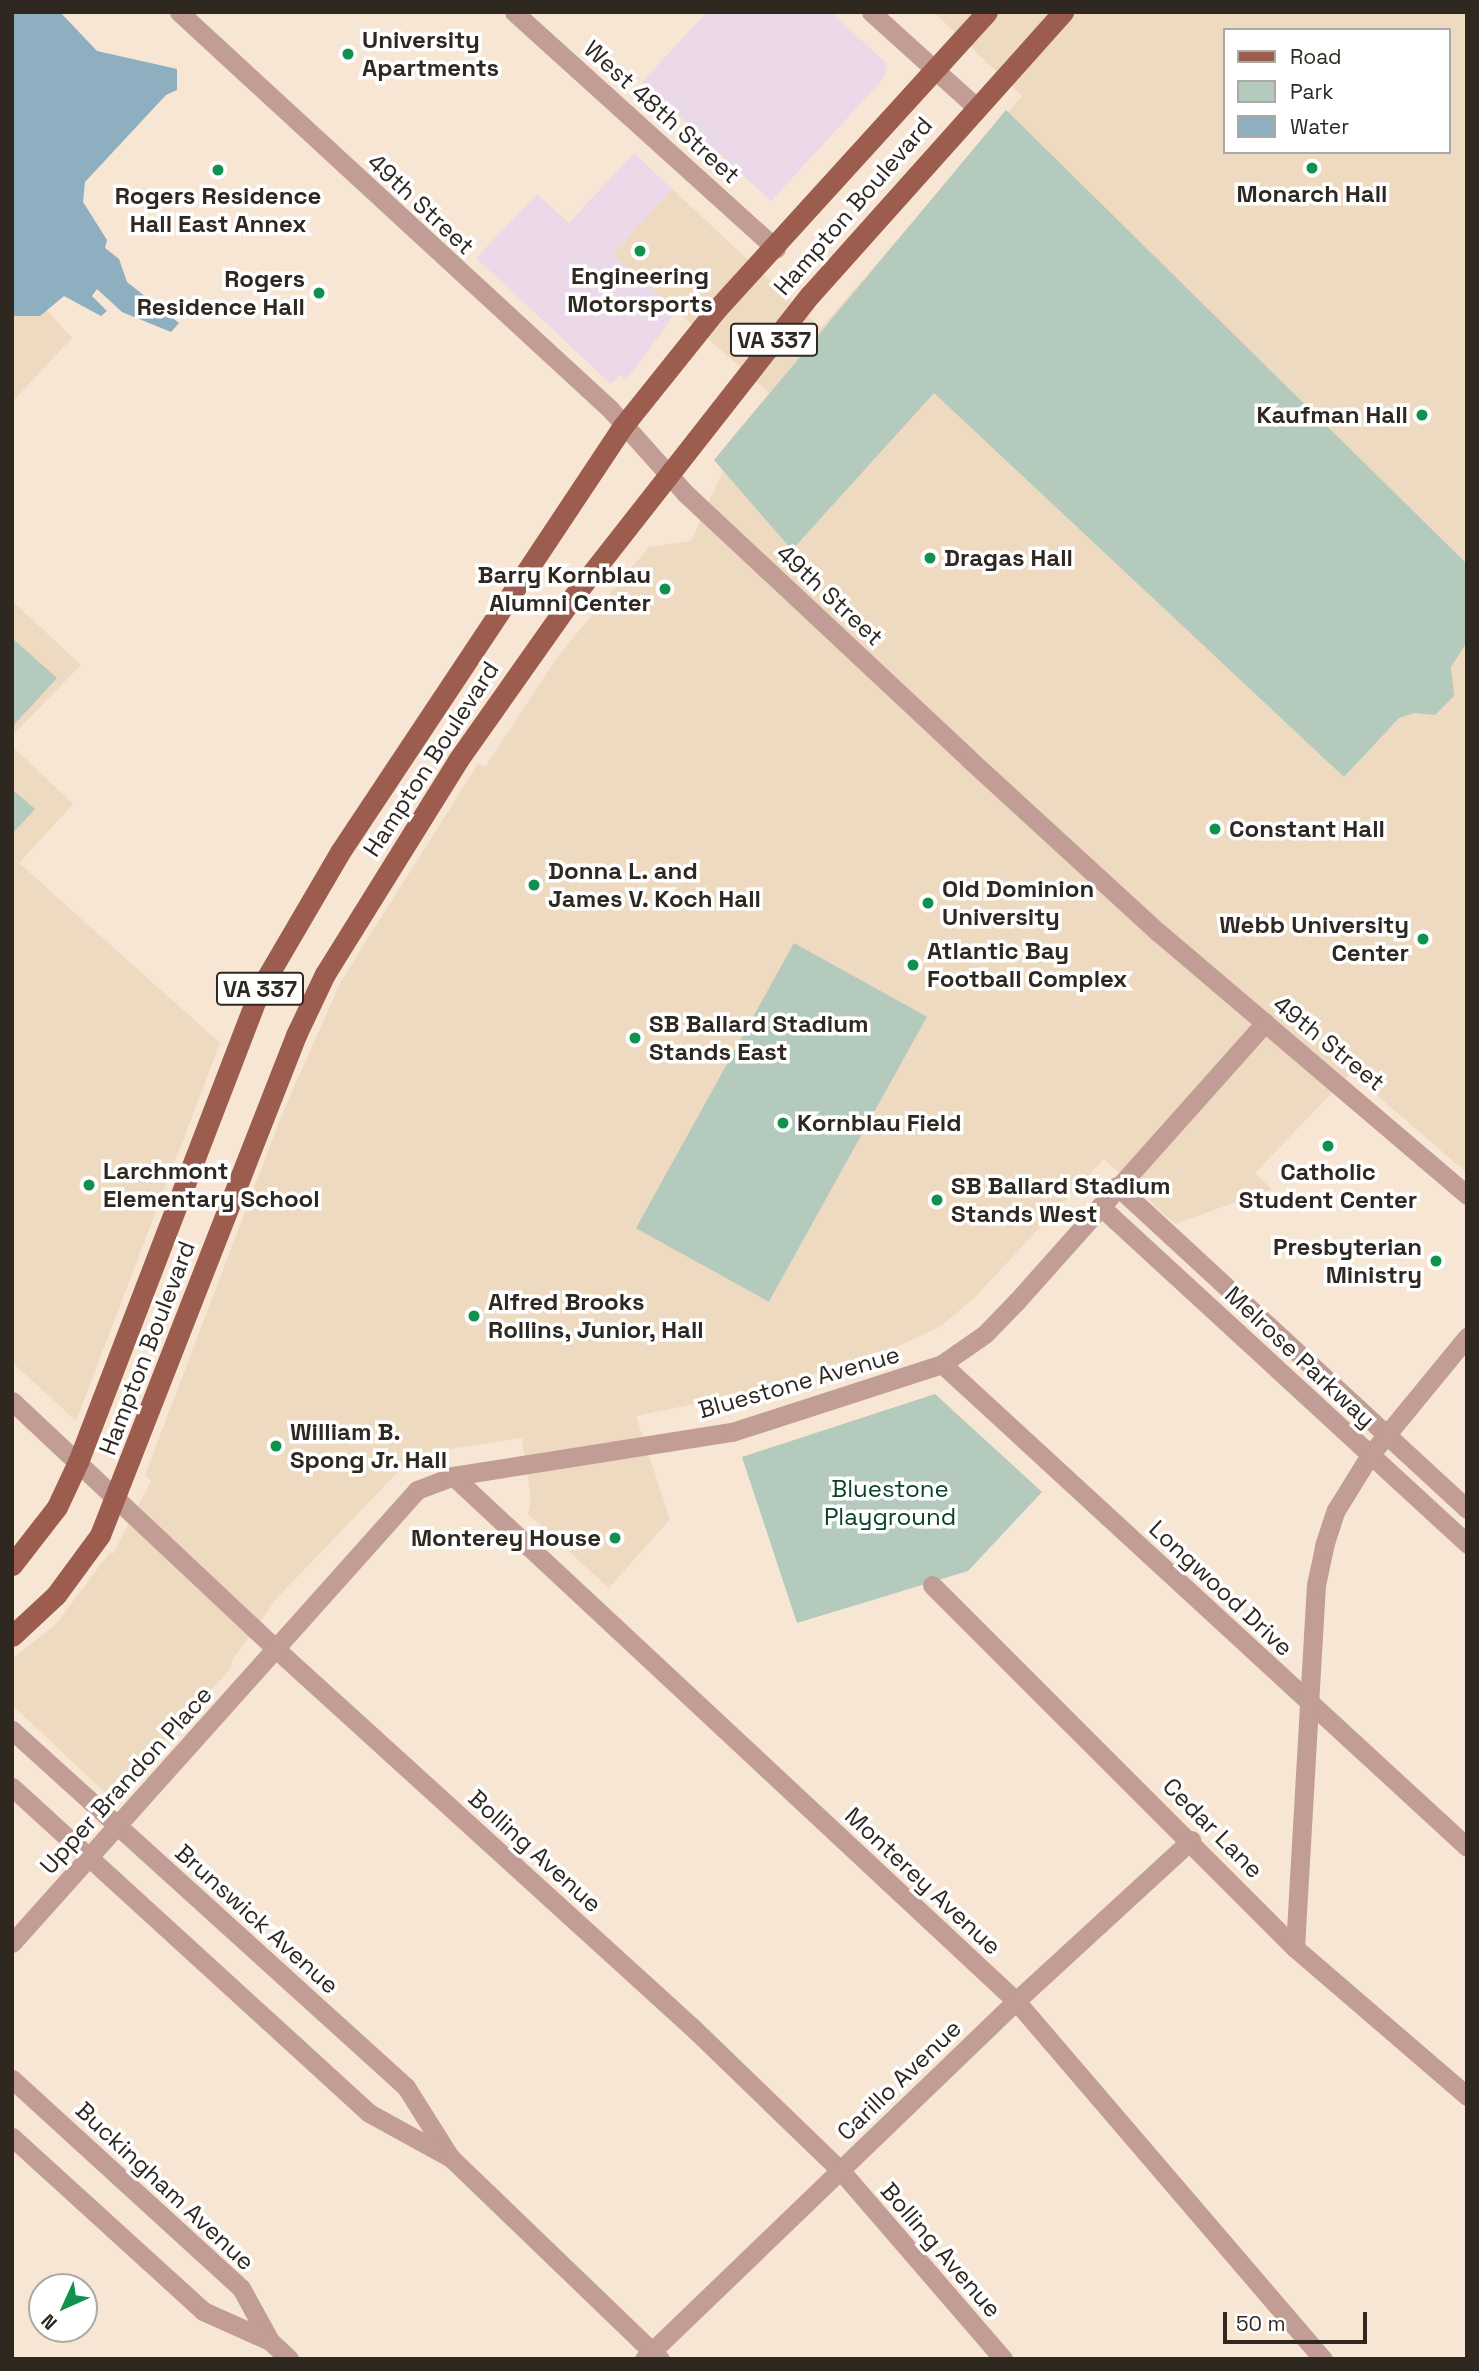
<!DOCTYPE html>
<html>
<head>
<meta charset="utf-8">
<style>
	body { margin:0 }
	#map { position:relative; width:1479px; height:2371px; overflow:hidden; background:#f6e6d3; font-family:"Space Grotesk",sans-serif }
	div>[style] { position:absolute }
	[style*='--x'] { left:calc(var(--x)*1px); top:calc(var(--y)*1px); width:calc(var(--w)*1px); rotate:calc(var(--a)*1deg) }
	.commercial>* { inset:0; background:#ebd8e9 }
	.built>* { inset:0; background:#eedac0 }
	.green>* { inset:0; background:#b4cabd; transform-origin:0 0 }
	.water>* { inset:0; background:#8eafbf }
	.minor>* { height:19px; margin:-9.5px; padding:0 9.5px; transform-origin:9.5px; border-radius:9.5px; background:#c29d95 }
	.major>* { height:21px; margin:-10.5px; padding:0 10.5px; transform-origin:10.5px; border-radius:10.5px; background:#9c5d4f }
	.dots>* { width:19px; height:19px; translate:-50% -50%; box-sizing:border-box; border:4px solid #fff; border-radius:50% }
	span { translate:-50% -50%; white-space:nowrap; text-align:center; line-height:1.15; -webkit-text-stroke:7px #fff; paint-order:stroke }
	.shield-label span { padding:2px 5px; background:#fff; border:2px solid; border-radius:5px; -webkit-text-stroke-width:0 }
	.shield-label { font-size:23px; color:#2e2821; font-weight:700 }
	.poi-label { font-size:24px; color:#2e2821; font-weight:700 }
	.left { translate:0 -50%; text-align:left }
	.right { translate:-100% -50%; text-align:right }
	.street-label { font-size:24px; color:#2e2821 }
	.park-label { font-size:24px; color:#07432b }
	.frame { position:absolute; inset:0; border:14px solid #2e2821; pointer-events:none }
	.legend { position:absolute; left:1223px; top:28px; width:228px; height:126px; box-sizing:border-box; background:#fff; border:2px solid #aba9a6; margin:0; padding:9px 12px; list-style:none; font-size:21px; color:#2e2821 }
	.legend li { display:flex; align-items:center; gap:14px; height:35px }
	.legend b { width:35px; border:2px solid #aba9a6 }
	.north { position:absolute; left:28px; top:2273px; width:70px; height:70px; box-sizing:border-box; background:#fff; border:2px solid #aba9a6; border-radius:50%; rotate:225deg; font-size:19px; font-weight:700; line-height:28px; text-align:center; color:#2e2821 }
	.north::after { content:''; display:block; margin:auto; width:24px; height:32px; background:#10914e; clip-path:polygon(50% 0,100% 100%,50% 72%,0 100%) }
	.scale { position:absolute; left:1223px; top:2312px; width:144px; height:32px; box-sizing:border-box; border:4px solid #2e2821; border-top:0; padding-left:9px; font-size:21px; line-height:24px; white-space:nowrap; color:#2e2821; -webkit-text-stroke:5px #fff; paint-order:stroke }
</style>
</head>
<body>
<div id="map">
	<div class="commercial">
		<div style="clip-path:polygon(707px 12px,831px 12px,887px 64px,884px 78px,771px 201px,642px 82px)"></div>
		<div style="clip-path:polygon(634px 153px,672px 189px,613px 254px,677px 311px,626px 380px,621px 374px,611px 384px,476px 258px,537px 194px,569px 223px)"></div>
	</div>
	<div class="built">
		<div style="clip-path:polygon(evenodd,916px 12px,1467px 12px,1467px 1173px,1351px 1073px,1255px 1173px,1272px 1189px,1175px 1224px,1104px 1159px,974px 1298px,941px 1326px,884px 1353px,761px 1390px,636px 1416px,670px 1519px,609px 1588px,528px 1514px,531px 1500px,522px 1438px,415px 1454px,277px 1598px,231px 1662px,233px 1666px,112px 1799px,12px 1705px,12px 1659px,56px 1624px,110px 1552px,113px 1554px,151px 1481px,145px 1475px,283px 1112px,341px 981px,478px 764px,485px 767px,558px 656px,649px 547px,691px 541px,722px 473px,727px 444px,769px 393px,613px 254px,672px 189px,821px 328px,1022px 96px,937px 15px,916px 12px,1225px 30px,1449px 30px,1449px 152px,1225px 152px,1225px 30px)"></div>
		<div style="clip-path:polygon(12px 272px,72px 338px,12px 402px)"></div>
		<div style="clip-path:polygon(12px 601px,81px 665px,12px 736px)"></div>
		<div style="clip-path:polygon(12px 746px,73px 804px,19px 863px,220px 1043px,76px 1421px,12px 1362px)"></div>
	</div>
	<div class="green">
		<div style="clip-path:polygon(1006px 110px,1467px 564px,1467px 642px,1451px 667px,1454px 696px,1435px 715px,1414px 713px,1399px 718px,1344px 777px,934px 393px,792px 550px,714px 460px)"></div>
		<div style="clip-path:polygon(12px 638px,57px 678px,12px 727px)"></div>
		<div style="clip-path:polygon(12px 789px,35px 809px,12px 834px)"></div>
		<div style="left:794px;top:943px;width:152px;height:326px;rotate:29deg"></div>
		<div style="clip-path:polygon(935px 1394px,1042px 1492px,968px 1571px,797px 1623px,742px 1457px)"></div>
	</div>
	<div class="water">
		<div style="clip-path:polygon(12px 12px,60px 12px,97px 51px,177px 69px,177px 90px,166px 95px,85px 182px,83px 202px,107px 240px,105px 248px,119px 259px,127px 282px,179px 323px,171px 332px,122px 312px,97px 289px,92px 296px,107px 311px,101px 316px,64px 296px,40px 316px,12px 316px)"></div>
	</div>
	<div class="minor">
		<div style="--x:179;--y:12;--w:586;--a:42.65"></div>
		<div style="--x:610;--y:409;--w:113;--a:48.2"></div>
		<div style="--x:685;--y:493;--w:389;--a:43.1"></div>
		<div style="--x:969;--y:759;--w:256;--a:42.5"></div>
		<div style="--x:1158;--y:932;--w:406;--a:40.4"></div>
		<div style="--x:514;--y:12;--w:353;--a:42.1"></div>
		<div style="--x:871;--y:12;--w:142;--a:42.1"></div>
		<div style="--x:1117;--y:1186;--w:476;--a:42.7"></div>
		<div style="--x:1100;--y:1206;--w:499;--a:42.6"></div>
		<div style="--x:942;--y:1364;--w:713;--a:42.61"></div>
		<div style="--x:12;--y:1401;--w:362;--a:43.2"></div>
		<div style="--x:276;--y:1649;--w:565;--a:42.27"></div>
		<div style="--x:694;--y:2029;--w:204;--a:44"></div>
		<div style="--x:841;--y:2171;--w:248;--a:49.2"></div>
		<div style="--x:453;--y:1476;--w:770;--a:43"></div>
		<div style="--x:1016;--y:2001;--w:472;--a:49.4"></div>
		<div style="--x:932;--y:1585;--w:513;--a:45"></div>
		<div style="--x:1295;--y:1948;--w:227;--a:40.7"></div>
		<div style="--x:12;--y:1730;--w:532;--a:42.18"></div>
		<div style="--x:406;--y:2087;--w:83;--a:57.8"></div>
		<div style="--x:12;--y:1787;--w:483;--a:42.4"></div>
		<div style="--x:369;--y:2113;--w:94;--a:28.8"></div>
		<div style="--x:451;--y:2158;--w:290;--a:43.9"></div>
		<div style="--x:12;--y:1943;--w:608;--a:-48.2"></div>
		<div style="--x:417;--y:1490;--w:39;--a:-21"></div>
		<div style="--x:453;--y:1476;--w:282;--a:-9"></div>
		<div style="--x:732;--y:1432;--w:221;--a:-17.9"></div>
		<div style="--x:942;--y:1364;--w:52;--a:-34.9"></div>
		<div style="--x:985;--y:1334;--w:46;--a:-45.9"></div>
		<div style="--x:1017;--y:1301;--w:373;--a:-48.3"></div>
		<div style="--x:1295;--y:1948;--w:364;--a:-86.7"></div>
		<div style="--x:1316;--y:1585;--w:40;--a:-78"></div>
		<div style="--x:1324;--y:1546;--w:38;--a:-72"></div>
		<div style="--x:1336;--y:1510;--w:65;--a:-58.3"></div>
		<div style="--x:1370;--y:1455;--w:153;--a:-50.6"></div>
		<div style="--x:12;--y:2079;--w:310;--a:42.4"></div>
		<div style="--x:241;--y:2288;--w:60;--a:61.3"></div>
		<div style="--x:12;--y:2137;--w:258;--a:42.3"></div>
		<div style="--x:203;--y:2311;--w:73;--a:24.1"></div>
		<div style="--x:270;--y:2341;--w:26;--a:43"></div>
		<div style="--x:644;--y:2359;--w:516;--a:-43.9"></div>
		<div style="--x:1016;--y:2001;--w:238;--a:-42.6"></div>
	</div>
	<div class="major">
		<div style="--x:12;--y:1565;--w:73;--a:-52.2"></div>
		<div style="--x:57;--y:1507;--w:50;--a:-65"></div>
		<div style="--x:78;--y:1462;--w:507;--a:-68.95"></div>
		<div style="--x:260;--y:989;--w:159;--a:-59.7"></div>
		<div style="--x:340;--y:852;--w:511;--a:-56.4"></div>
		<div style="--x:623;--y:426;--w:147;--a:-51.3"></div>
		<div style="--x:715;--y:311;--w:404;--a:-47.7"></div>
		<div style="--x:12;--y:1636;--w:60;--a:-43"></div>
		<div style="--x:56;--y:1595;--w:74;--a:-53.7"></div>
		<div style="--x:100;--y:1535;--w:537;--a:-68.59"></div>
		<div style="--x:296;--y:1035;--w:68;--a:-64.6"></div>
		<div style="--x:325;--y:974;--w:252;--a:-58.1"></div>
		<div style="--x:458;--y:760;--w:199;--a:-54.8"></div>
		<div style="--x:573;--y:597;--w:384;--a:-51.9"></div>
		<div style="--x:810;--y:295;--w:380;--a:-48.2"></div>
	</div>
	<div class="dots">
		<div style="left:348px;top:54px;background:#10914e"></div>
		<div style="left:1312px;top:168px;background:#10914e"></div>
		<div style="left:218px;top:170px;background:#10914e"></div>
		<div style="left:640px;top:251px;background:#10914e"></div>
		<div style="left:319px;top:293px;background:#10914e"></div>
		<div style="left:1422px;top:415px;background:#10914e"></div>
		<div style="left:930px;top:558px;background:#10914e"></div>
		<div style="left:665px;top:589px;background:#10914e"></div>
		<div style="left:1215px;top:829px;background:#10914e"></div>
		<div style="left:534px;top:885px;background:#10914e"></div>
		<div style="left:928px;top:903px;background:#10914e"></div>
		<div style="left:1423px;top:939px;background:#10914e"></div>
		<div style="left:913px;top:965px;background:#10914e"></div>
		<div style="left:635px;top:1038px;background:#10914e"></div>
		<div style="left:783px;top:1123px;background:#10914e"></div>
		<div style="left:1328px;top:1146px;background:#10914e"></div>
		<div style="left:89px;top:1185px;background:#10914e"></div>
		<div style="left:937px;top:1200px;background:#10914e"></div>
		<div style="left:1436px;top:1261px;background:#10914e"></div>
		<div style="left:474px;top:1316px;background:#10914e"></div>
		<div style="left:276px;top:1446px;background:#10914e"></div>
		<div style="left:615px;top:1538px;background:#10914e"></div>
	</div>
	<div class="shield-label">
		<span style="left:774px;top:340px">VA 337</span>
		<span style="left:260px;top:989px">VA 337</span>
	</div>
	<div class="poi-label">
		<span class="left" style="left:362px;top:54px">University<br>Apartments</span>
		<span style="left:1312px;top:194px">Monarch Hall</span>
		<span style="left:218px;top:210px">Rogers Residence<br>Hall East Annex</span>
		<span style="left:640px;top:290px">Engineering<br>Motorsports</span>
		<span class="right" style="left:305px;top:293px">Rogers<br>Residence Hall</span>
		<span class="right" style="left:1408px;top:415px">Kaufman Hall</span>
		<span class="left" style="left:944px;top:558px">Dragas Hall</span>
		<span class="right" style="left:651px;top:589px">Barry Kornblau<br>Alumni Center</span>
		<span class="left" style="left:1229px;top:829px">Constant Hall</span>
		<span class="left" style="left:548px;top:885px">Donna L. and<br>James V. Koch Hall</span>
		<span class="left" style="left:942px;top:903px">Old Dominion<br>University</span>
		<span class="right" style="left:1409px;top:939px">Webb University<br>Center</span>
		<span class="left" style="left:927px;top:965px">Atlantic Bay<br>Football Complex</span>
		<span class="left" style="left:649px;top:1038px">SB Ballard Stadium<br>Stands East</span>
		<span class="left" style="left:797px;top:1123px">Kornblau Field</span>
		<span class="left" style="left:103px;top:1185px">Larchmont<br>Elementary School</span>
		<span style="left:1328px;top:1186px">Catholic<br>Student Center</span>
		<span class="left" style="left:951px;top:1200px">SB Ballard Stadium<br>Stands West</span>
		<span class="right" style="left:1422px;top:1261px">Presbyterian<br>Ministry</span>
		<span class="left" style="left:488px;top:1316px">Alfred Brooks<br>Rollins, Junior, Hall</span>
		<span class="left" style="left:290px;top:1446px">William B.<br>Spong Jr. Hall</span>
		<span class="right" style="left:601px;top:1538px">Monterey House</span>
	</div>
	<div class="street-label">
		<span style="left:662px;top:112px;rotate:42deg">West 48th Street</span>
		<span style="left:421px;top:204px;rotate:43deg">49th Street</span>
		<span style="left:853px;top:206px;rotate:-49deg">Hampton Boulevard</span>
		<span style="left:830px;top:595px;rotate:43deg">49th Street</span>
		<span style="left:431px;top:759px;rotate:-57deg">Hampton Boulevard</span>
		<span style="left:1329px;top:1043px;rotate:39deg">49th Street</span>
		<span style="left:147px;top:1348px;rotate:-69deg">Hampton Boulevard</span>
		<span style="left:1300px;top:1357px;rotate:43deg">Melrose Parkway</span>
		<span style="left:799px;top:1382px;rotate:-16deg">Bluestone Avenue</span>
		<span style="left:1221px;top:1588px;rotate:43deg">Longwood Drive</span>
		<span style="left:126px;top:1780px;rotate:-48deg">Upper Brandon Place</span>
		<span style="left:1213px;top:1828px;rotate:45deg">Cedar Lane</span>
		<span style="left:535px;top:1851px;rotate:42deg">Bolling Avenue</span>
		<span style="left:923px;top:1881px;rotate:43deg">Monterey Avenue</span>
		<span style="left:257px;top:1919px;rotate:42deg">Brunswick Avenue</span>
		<span style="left:899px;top:2080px;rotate:-44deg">Carillo Avenue</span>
		<span style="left:165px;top:2186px;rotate:43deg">Buckingham Avenue</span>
		<span style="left:941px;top:2250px;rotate:49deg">Bolling Avenue</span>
	</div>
	<div class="park-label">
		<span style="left:890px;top:1503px">Bluestone<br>Playground</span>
	</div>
	<div class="frame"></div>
	<ul class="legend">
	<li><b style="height:9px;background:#9c5d4f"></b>Road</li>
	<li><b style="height:19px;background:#b4cabd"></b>Park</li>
	<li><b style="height:19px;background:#8eafbf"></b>Water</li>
	</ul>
	<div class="north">N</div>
	<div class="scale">50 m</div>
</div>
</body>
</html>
